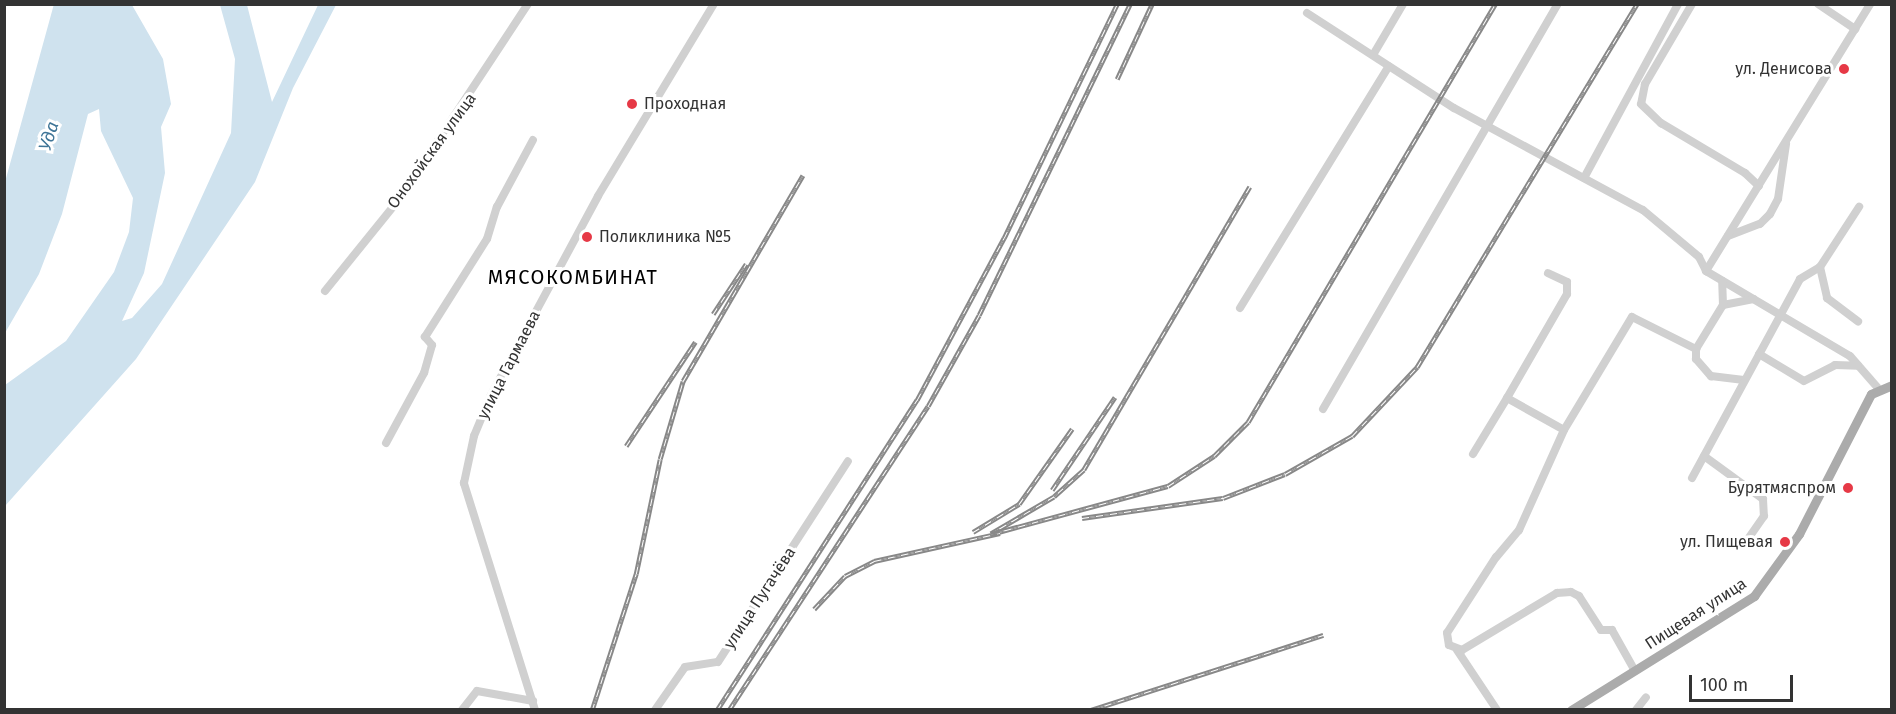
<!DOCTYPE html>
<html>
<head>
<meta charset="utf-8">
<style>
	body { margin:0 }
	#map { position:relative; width:1896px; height:714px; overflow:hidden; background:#fff; font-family:"Fira Sans",sans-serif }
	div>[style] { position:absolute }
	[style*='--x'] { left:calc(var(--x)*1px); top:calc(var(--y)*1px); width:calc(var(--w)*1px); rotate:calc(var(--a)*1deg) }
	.water>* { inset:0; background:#cfe2ee }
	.minor>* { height:8px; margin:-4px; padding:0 4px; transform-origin:4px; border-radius:4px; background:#d0d0d0 }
	.major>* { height:9px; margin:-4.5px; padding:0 4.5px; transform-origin:4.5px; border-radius:4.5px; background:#ababab }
	.rail>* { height:4.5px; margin-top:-2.25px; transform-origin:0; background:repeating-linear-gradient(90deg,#fff 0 7px,#888 0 14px); box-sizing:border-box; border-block:2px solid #888 }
	.dots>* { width:16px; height:16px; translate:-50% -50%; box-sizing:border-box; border:3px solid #fff; border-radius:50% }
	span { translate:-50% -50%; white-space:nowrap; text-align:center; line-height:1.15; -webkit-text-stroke:6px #fff; paint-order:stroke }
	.poi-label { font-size:16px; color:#333 }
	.right { translate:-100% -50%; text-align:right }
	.left { translate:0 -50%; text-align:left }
	.street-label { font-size:16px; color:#333 }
	.water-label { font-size:18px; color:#3f7597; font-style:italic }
	.quarter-label { font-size:20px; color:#000; letter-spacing:1.5px }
	.frame { position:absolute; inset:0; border:6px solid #333; pointer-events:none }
	.scale { position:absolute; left:1689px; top:675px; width:104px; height:27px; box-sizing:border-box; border:3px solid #333; border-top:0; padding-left:8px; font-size:18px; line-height:21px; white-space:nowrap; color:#333; -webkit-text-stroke:4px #fff; paint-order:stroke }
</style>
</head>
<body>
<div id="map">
	<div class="water">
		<div style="clip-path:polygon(54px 4px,132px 5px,163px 59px,171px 104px,161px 127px,165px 173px,144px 273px,122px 321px,132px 318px,162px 284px,231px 133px,235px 59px,220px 5px,247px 5px,272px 102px,318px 5px,336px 5px,293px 88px,255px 182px,136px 359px,5px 506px,5px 385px,66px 341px,114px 272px,129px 232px,133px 198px,101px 131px,99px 109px,88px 114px,62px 214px,39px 274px,5px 333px,5px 182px)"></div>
	</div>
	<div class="minor">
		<div style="--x:1692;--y:4;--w:93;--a:120.4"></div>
		<div style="--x:1645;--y:84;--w:20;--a:101"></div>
		<div style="--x:1641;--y:104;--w:28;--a:44"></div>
		<div style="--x:1661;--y:123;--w:98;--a:30.8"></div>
		<div style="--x:1745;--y:173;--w:19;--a:43"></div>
		<div style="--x:1818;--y:4;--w:45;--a:34"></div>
		<div style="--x:1307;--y:13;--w:175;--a:32.9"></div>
		<div style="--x:1454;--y:108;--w:215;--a:28.4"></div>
		<div style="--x:1643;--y:210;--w:73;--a:40"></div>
		<div style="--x:1699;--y:257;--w:16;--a:63"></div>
		<div style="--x:1706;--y:271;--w:167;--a:30.6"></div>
		<div style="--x:1850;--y:356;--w:41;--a:48.9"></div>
		<div style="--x:1373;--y:55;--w:59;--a:-59.5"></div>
		<div style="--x:1584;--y:178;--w:198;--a:-61.6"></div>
		<div style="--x:1728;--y:236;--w:34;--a:-21"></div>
		<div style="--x:1760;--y:224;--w:14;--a:-45"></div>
		<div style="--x:1770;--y:214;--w:17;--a:-62"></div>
		<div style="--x:1778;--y:199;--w:56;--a:-81.7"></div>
		<div style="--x:1820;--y:267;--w:32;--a:77"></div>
		<div style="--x:1827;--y:298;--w:39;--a:37"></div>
		<div style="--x:1706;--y:271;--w:313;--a:-58.4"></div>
		<div style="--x:325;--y:291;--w:119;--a:-51.1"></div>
		<div style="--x:400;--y:198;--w:232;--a:-56.6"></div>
		<div style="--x:1723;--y:305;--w:31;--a:-11"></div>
		<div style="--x:1240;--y:308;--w:284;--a:-58.4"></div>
		<div style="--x:1696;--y:349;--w:52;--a:-58.5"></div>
		<div style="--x:1723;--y:305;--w:24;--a:-92"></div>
		<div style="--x:1759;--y:354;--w:52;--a:31"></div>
		<div style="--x:1804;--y:381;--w:35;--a:-27"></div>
		<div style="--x:1835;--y:365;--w:23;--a:2"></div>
		<div style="--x:1507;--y:398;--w:120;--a:-60"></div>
		<div style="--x:1567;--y:294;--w:12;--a:-90"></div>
		<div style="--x:1567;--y:282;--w:21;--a:-155"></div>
		<div style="--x:1323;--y:409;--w:468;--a:-59.9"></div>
		<div style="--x:1564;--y:430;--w:132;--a:-59"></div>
		<div style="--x:1632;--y:317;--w:72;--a:26.6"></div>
		<div style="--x:1696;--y:349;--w:10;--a:90"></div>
		<div style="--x:1696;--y:359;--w:23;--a:49"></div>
		<div style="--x:1711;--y:376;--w:33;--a:7"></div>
		<div style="--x:386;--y:443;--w:80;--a:-61.5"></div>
		<div style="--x:424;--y:373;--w:29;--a:-74"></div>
		<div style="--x:432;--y:345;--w:11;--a:-131"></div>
		<div style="--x:425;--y:337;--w:116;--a:-57.7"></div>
		<div style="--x:487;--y:239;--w:34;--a:-73"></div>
		<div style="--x:497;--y:207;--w:76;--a:-61.8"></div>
		<div style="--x:1473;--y:454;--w:66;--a:-58.7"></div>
		<div style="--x:1507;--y:398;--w:65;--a:29.3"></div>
		<div style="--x:1564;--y:430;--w:110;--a:114.2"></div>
		<div style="--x:1519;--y:530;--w:35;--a:130"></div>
		<div style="--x:1496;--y:557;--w:90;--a:122.8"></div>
		<div style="--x:1447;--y:633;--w:12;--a:81"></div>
		<div style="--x:1449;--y:645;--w:14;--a:21"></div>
		<div style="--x:1462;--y:650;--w:111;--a:-31"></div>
		<div style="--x:1557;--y:593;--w:14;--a:-4"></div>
		<div style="--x:1571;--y:592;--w:9;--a:27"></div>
		<div style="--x:1579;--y:596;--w:40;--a:57.1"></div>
		<div style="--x:1601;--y:630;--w:11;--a:0"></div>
		<div style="--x:1612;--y:630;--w:47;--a:60.7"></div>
		<div style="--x:1704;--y:456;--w:73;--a:36.1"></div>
		<div style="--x:1763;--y:499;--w:17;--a:87"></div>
		<div style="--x:1764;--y:516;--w:28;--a:125"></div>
		<div style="--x:1692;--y:478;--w:226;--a:-61.5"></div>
		<div style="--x:1800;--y:279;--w:23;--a:-31"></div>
		<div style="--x:1820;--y:267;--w:72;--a:-57"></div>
		<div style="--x:1457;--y:650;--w:72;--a:56.3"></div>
		<div style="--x:462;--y:710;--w:24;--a:-52"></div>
		<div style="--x:477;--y:691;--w:57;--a:10.1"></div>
		<div style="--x:535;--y:710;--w:238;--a:-107.4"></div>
		<div style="--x:464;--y:483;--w:48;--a:-78"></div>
		<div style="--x:474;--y:436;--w:44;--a:-67.5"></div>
		<div style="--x:491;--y:395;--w:226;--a:-61.7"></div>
		<div style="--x:598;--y:196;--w:224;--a:-58.9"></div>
		<div style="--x:655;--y:710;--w:52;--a:-55.1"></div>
		<div style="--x:685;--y:667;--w:33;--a:-9"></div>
		<div style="--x:718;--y:662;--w:239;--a:-57.1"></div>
		<div style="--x:1636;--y:710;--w:16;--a:-52"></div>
	</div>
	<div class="major">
		<div style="--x:1571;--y:710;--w:216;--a:-31.9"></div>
		<div style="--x:1754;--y:596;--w:77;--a:-54"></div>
		<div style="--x:1799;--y:534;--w:157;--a:-62.8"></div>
		<div style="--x:1871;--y:394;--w:23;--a:-23"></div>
	</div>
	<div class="rail">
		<div style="--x:1117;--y:79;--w:83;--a:-65"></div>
		<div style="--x:1250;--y:187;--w:328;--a:120.4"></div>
		<div style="--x:1084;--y:470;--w:40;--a:138"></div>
		<div style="--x:1054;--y:497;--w:73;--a:149.6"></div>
		<div style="--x:991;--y:534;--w:183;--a:-15.2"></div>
		<div style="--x:1168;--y:486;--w:55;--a:-33.1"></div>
		<div style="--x:1214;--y:456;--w:48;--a:-45"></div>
		<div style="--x:1248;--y:422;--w:486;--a:-59.4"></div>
		<div style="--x:713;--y:314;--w:60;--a:-56.6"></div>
		<div style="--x:626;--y:446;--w:125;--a:-56.4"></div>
		<div style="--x:1052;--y:490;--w:112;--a:-55.9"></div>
		<div style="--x:1082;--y:518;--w:142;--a:-8.1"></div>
		<div style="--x:1223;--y:498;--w:66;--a:-21.2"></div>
		<div style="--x:1285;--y:474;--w:77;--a:-29.6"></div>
		<div style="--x:1352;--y:436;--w:95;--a:-46.7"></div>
		<div style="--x:1417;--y:367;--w:424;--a:-58.8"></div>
		<div style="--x:973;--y:532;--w:54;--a:-31.3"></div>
		<div style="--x:1019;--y:504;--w:92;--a:-54.8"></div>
		<div style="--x:814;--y:609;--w:45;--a:-46.8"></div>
		<div style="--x:845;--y:576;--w:33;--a:-27"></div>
		<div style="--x:874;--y:561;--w:129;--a:-12.5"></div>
		<div style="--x:592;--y:710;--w:143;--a:-72.1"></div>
		<div style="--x:636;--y:574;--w:117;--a:-78.2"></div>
		<div style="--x:660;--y:459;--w:81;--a:-73.6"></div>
		<div style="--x:683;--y:381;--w:238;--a:-59.8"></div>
		<div style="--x:717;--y:710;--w:369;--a:-57.2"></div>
		<div style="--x:917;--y:400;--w:184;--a:-61.8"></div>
		<div style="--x:1004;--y:238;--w:260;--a:-64.2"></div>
		<div style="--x:729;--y:710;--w:363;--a:-56.8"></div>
		<div style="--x:928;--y:406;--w:104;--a:-60.7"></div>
		<div style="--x:979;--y:315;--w:346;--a:-64.1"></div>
		<div style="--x:1091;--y:710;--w:244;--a:-17.9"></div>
	</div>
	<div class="dots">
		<div style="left:1844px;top:69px;background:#e63946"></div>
		<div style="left:632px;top:104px;background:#e63946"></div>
		<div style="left:587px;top:237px;background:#e63946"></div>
		<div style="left:1848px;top:488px;background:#e63946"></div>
		<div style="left:1785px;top:542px;background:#e63946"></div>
	</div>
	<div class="poi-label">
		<span class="right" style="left:1832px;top:69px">ул. Денисова</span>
		<span class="left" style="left:644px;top:104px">Проходная</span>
		<span class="left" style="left:599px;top:237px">Поликлиника №5</span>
		<span class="right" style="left:1836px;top:488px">Бурятмяспром</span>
		<span class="right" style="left:1773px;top:542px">ул. Пищевая</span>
	</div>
	<div class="street-label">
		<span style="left:432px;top:151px;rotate:-54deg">Онохойская улица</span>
		<span style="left:509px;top:365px;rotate:-63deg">улица Гармаева</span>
		<span style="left:760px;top:598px;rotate:-57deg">улица Пугачёва</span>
		<span style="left:1696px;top:614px;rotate:-33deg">Пищевая улица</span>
	</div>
	<div class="water-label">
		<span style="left:49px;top:136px;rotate:-73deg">Уда</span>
	</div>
	<div class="quarter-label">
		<span style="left:573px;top:277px">МЯСОКОМБИНАТ</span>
	</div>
	<div class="frame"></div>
	<div class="scale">100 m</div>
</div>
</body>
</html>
